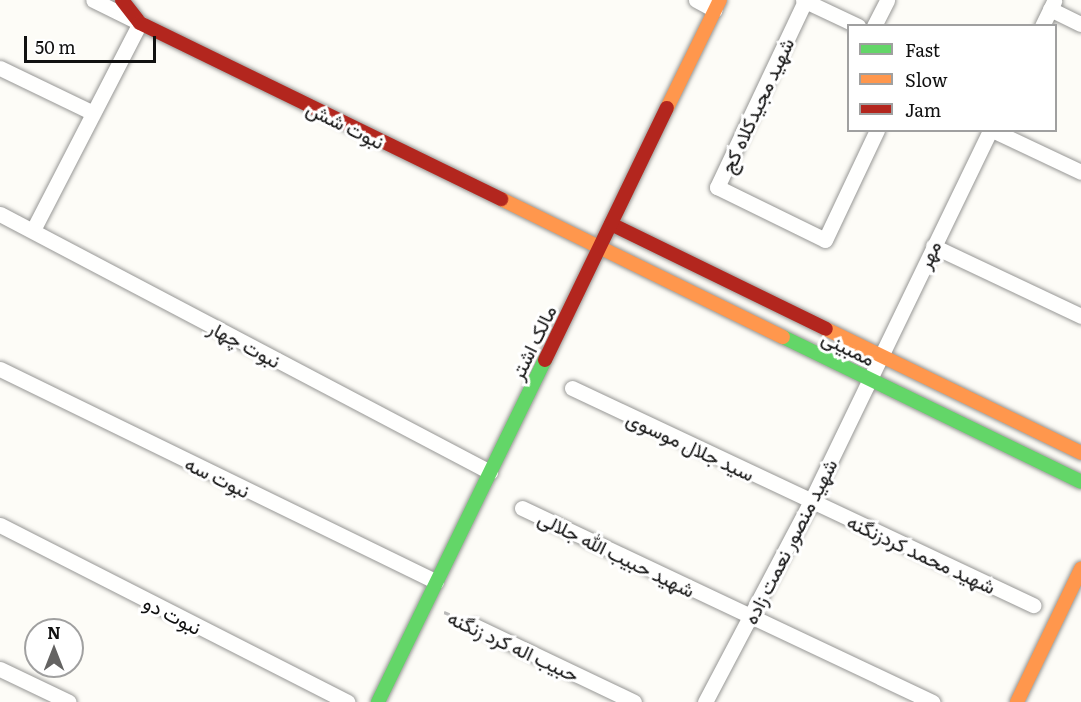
<!DOCTYPE html>
<html>
<head>
<meta charset="utf-8">
<style>
	body { margin:0 }
	#map { position:relative; width:1081px; height:702px; overflow:hidden; background:#fdfcf7; font-family:Literata,Vazirmatn,serif }
	div>[style] { position:absolute }
	[style*='--x'] { left:calc(var(--x)*1px); top:calc(var(--y)*1px); width:calc(var(--w)*1px); rotate:calc(var(--a)*1deg) }
	.path>* { height:3px; margin-top:-1.5px; transform-origin:0; background:repeating-linear-gradient(90deg,#b9b9b8 0 6px,transparent 0 9px) }
	.roads { filter:drop-shadow(0 0 2px #979795) drop-shadow(0 0 2px #979795) }
	.street>* { height:15px; margin:-7.5px; padding:0 7.5px; transform-origin:7.5px; border-radius:7.5px; background:#fffffe }
	.fast>* { height:14px; margin:-7px; padding:0 7px; transform-origin:7px; border-radius:7px; background:#63d668 }
	.slow>* { height:14px; margin:-7px; padding:0 7px; transform-origin:7px; border-radius:7px; background:#ff974d }
	.jam>* { height:14px; margin:-7px; padding:0 7px; transform-origin:7px; border-radius:7px; background:#b3261e }
	span { translate:-50% -50%; white-space:nowrap; text-align:center; line-height:1.15; -webkit-text-stroke:6px #fff; paint-order:stroke }
	.street-label { font-size:20px; color:#111 }
	.legend { position:absolute; left:847px; top:24px; width:210px; height:108px; box-sizing:border-box; background:#fff; border:2px solid #a0a0a0; margin:0; padding:8px 10px; list-style:none; font-size:18px; color:#111 }
	.legend li { display:flex; align-items:center; gap:12px; height:30px }
	.legend b { width:30px; border:2px solid #a0a0a0 }
	.north { position:absolute; left:24px; top:618px; width:60px; height:60px; box-sizing:border-box; background:#fff; border:2px solid #a0a0a0; border-radius:50%; rotate:0deg; font-size:16px; font-weight:700; line-height:24px; text-align:center; color:#111 }
	.north::after { content:''; display:block; margin:auto; width:21px; height:27px; background:#646362; clip-path:polygon(50% 0,100% 100%,50% 72%,0 100%) }
	.scale { position:absolute; left:24px; top:36px; width:132px; height:27px; box-sizing:border-box; border:3px solid #111; border-top:0; padding-left:8px; font-size:18px; line-height:21px; white-space:nowrap; color:#111; -webkit-text-stroke:4px #fff; paint-order:stroke }
</style>
</head>
<body>
<div id="map">
	<div class="path">
		<div style="--x:444;--y:612;--w:21;--a:23"></div>
	</div>
	<div class="roads">
		<div class="street">
			<div style="--x:696;--y:0;--w:21;--a:28"></div>
			<div style="--x:803;--y:0;--w:61;--a:25.3"></div>
			<div style="--x:805;--y:1;--w:206;--a:115.3"></div>
			<div style="--x:717;--y:187;--w:120;--a:26.1"></div>
			<div style="--x:825;--y:240;--w:122;--a:-64.7"></div>
			<div style="--x:1050;--y:9;--w:34;--a:26"></div>
			<div style="--x:874;--y:26;--w:29;--a:-63"></div>
			<div style="--x:1042;--y:26;--w:28;--a:-64"></div>
			<div style="--x:0;--y:68;--w:103;--a:25.8"></div>
			<div style="--x:992;--y:130;--w:98;--a:25.3"></div>
			<div style="--x:0;--y:214;--w:554;--a:27.77"></div>
			<div style="--x:33;--y:230;--w:233;--a:-62.7"></div>
			<div style="--x:140;--y:23;--w:52;--a:-153.9"></div>
			<div style="--x:933;--y:246;--w:164;--a:25.3"></div>
			<div style="--x:0;--y:369;--w:485;--a:26"></div>
			<div style="--x:572;--y:388;--w:510;--a:25.21"></div>
			<div style="--x:522;--y:508;--w:454;--a:25.3"></div>
			<div style="--x:0;--y:525;--w:390;--a:27"></div>
			<div style="--x:475;--y:626;--w:176;--a:25.5"></div>
			<div style="--x:0;--y:669;--w:76;--a:25.6"></div>
			<div style="--x:705;--y:702;--w:227;--a:-62.2"></div>
			<div style="--x:811;--y:501;--w:412;--a:-64.2"></div>
		</div>
		<div class="fast">
			<div style="--x:783;--y:337;--w:331;--a:25.9"></div>
			<div style="--x:378;--y:702;--w:381;--a:-64"></div>
		</div>
		<div class="slow">
			<div style="--x:667;--y:108;--w:120;--a:-63.9"></div>
			<div style="--x:501;--y:199;--w:314;--a:26.1"></div>
			<div style="--x:826;--y:329;--w:284;--a:25.9"></div>
			<div style="--x:1017;--y:702;--w:148;--a:-64.3"></div>
		</div>
		<div class="jam">
			<div style="--x:122;--y:0;--w:29;--a:52"></div>
			<div style="--x:140;--y:23;--w:402;--a:26"></div>
			<div style="--x:611;--y:224;--w:239;--a:26"></div>
			<div style="--x:545;--y:360;--w:280;--a:-64.2"></div>
		</div>
	</div>
	<div class="street-label">
		<span style="left:756px;top:105px;rotate:-65deg">شهید مجیدکلاه کج</span>
		<span style="left:346px;top:124px;rotate:26deg">نبوت شش</span>
		<span style="left:928px;top:254px;rotate:-64deg">مهر</span>
		<span style="left:532px;top:342px;rotate:-64deg">مالک اشتر</span>
		<span style="left:245px;top:343px;rotate:28deg">نبوت چهار</span>
		<span style="left:849px;top:347px;rotate:26deg">ممبینی</span>
		<span style="left:691px;top:445px;rotate:25deg">سید جلال موسوی</span>
		<span style="left:218px;top:476px;rotate:26deg">نبوت سه</span>
		<span style="left:789px;top:541px;rotate:-63deg">شهید منصور نعمت زاده</span>
		<span style="left:617px;top:553px;rotate:26deg">شهید حبیب الله جلالی</span>
		<span style="left:922px;top:553px;rotate:25deg">شهید محمد کردزنگنه</span>
		<span style="left:173px;top:614px;rotate:27deg">نبوت دو</span>
		<span style="left:514px;top:645px;rotate:25deg">حبیب اله کرد زنگنه</span>
	</div>
	<ul class="legend">
	<li><b style="height:8px;background:#63d668"></b>Fast</li>
	<li><b style="height:8px;background:#ff974d"></b>Slow</li>
	<li><b style="height:8px;background:#b3261e"></b>Jam</li>
	</ul>
	<div class="north">N</div>
	<div class="scale">50 m</div>
</div>
</body>
</html>
